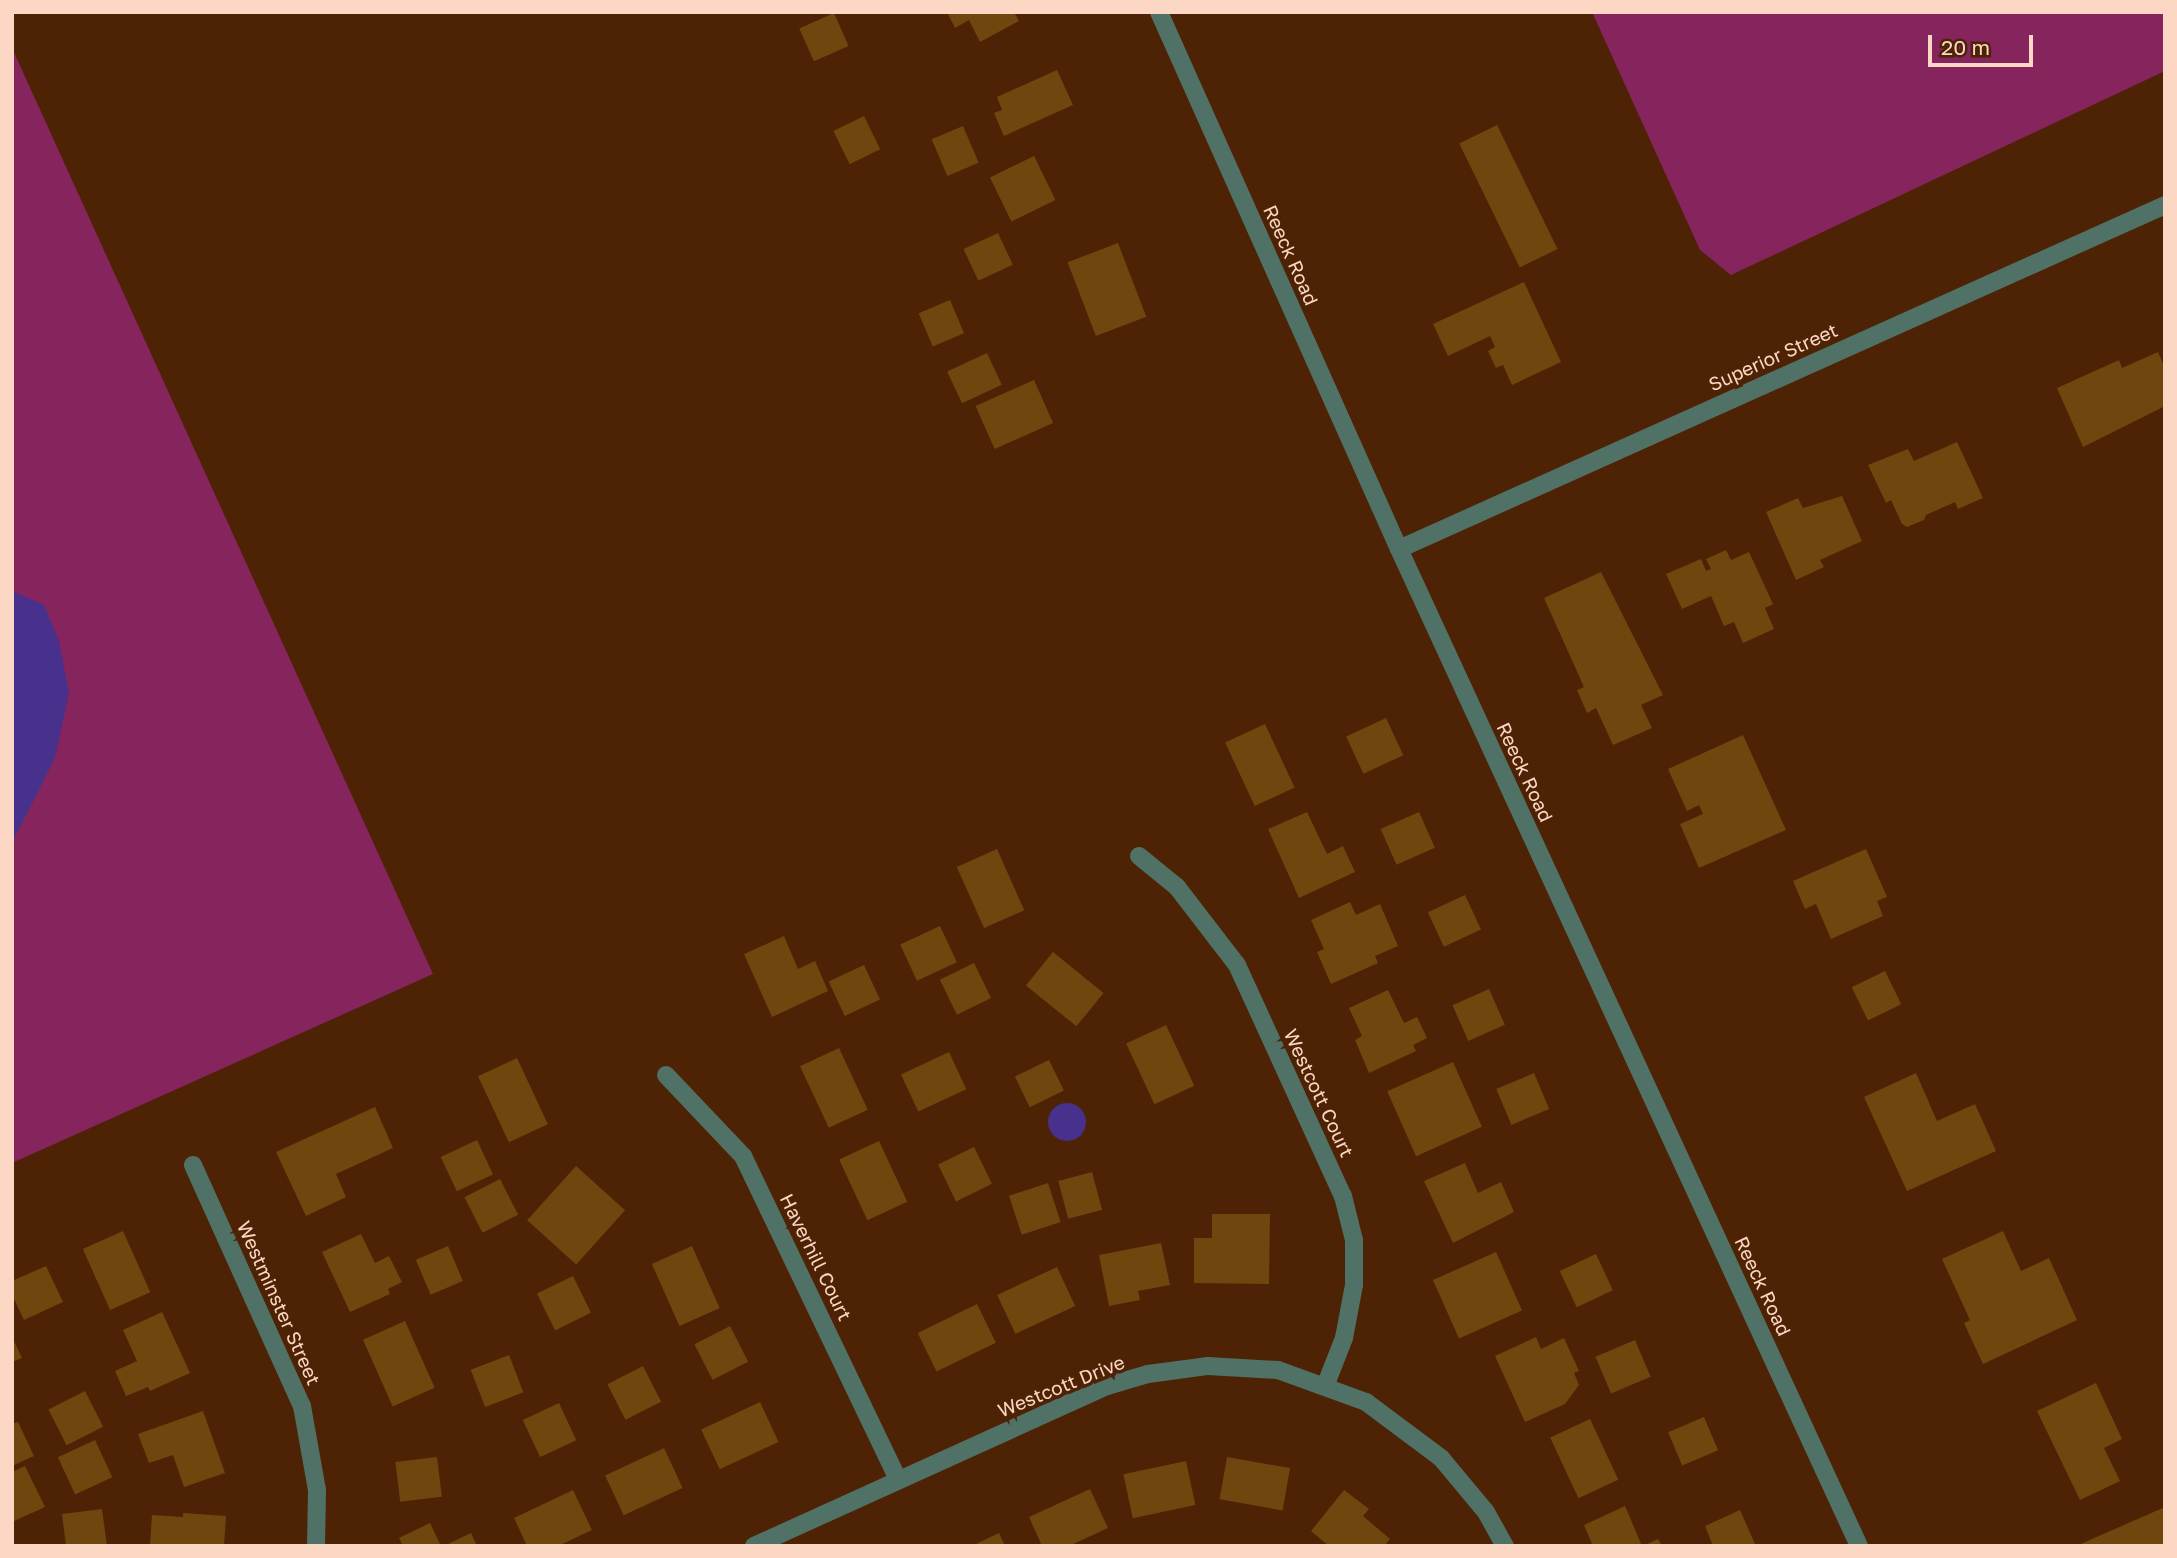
<!DOCTYPE html>
<html>
<head>
<meta charset="utf-8">
<style>
	body { margin:0 }
	#map { position:relative; width:2177px; height:1558px; overflow:hidden; background:#4e2204; font-family:"Golos Text",sans-serif }
	div>[style] { position:absolute }
	[style*='--x'] { left:calc(var(--x)*1px); top:calc(var(--y)*1px); width:calc(var(--w)*1px); rotate:calc(var(--a)*1deg) }
	.green>* { inset:0; background:#86245d }
	.water>* { inset:0; background:#47318d }
	.round { border-radius:50% }
	.building>* { inset:0; background:#6f470e; transform-origin:0 0 }
	.minor>* { height:18px; margin:-9px; padding:0 9px; transform-origin:9px; border-radius:9px; background:#507165 }
	span { translate:-50% -50%; white-space:nowrap; text-align:center; line-height:1.15; -webkit-text-stroke:7px #4e2204; paint-order:stroke }
	.street-label { font-size:19px; color:#fcd7c4 }
	.frame { position:absolute; inset:0; border:14px solid #fcd7c4; pointer-events:none }
	.scale { position:absolute; left:1928px; top:35px; width:105px; height:32px; box-sizing:border-box; border:4px solid #fcd7c4; border-top:0; padding-left:9px; font-size:21px; line-height:24px; white-space:nowrap; color:#fcd7c4; -webkit-text-stroke:5px #4e2204; paint-order:stroke }
</style>
</head>
<body>
<div id="map">
	<div class="green">
		<div style="clip-path:polygon(1592px 12px,2165px 12px,2165px 71px,1731px 275px,1700px 250px)"></div>
		<div style="clip-path:polygon(12px 48px,433px 974px,12px 1163px)"></div>
	</div>
	<div class="water">
		<div style="clip-path:polygon(12px 591px,44px 605px,59px 641px,69px 693px,55px 758px,12px 843px)"></div>
		<div class="round" style="left:1048px;top:1103px;width:38px;height:38px"></div>
	</div>
	<div class="building">
		<div style="clip-path:polygon(947px 12px,1014px 12px,1019px 21px,980px 42px,969px 20px,955px 28px)"></div>
		<div style="left:834px;top:13px;width:36px;height:38px;rotate:66deg"></div>
		<div style="clip-path:polygon(1057px 70px,1073px 105px,1004px 136px,994px 113px,1002px 110px,997px 97px)"></div>
		<div style="left:864px;top:116px;width:37px;height:34px;rotate:64deg"></div>
		<div style="left:1497px;top:125px;width:138px;height:42px;rotate:64deg"></div>
		<div style="left:963px;top:126px;width:40px;height:34px;rotate:67deg"></div>
		<div style="left:1034px;top:156px;width:49px;height:49px;rotate:64deg"></div>
		<div style="left:998px;top:233px;width:35px;height:38px;rotate:65deg"></div>
		<div style="left:1118px;top:243px;width:79px;height:54px;rotate:69deg"></div>
		<div style="clip-path:polygon(1524px 282px,1561px 362px,1512px 385px,1503px 365px,1496px 368px,1488px 351px,1495px 347px,1490px 336px,1448px 356px,1433px 324px)"></div>
		<div style="left:950px;top:300px;width:36px;height:34px;rotate:67deg"></div>
		<div style="clip-path:polygon(2158px 352px,2165px 368px,2165px 406px,2083px 447px,2057px 388px,2119px 360px,2122px 368px)"></div>
		<div style="left:987px;top:353px;width:35px;height:44px;rotate:65deg"></div>
		<div style="left:1034px;top:380px;width:47px;height:64px;rotate:66deg"></div>
		<div style="clip-path:polygon(1957px 442px,1983px 498px,1958px 509px,1955px 502px,1926px 515px,1924px 520px,1907px 527px,1902px 524px,1891px 500px,1886px 503px,1868px 465px,1908px 449px,1914px 461px)"></div>
		<div style="clip-path:polygon(1842px 496px,1862px 541px,1820px 560px,1824px 567px,1796px 580px,1766px 512px,1798px 498px,1803px 508px)"></div>
		<div style="clip-path:polygon(1726px 550px,1731px 560px,1749px 552px,1773px 604px,1765px 608px,1774px 629px,1743px 643px,1734px 622px,1724px 626px,1711px 596px,1682px 609px,1666px 574px,1701px 559px,1706px 571px,1711px 569px,1706px 559px)"></div>
		<div style="clip-path:polygon(1601px 572px,1663px 695px,1641px 705px,1652px 728px,1613px 745px,1596px 708px,1587px 713px,1577px 690px,1584px 687px,1544px 598px)"></div>
		<div style="left:1386px;top:718px;width:41px;height:44px;rotate:65deg"></div>
		<div style="left:1265px;top:724px;width:70px;height:44px;rotate:65deg"></div>
		<div style="clip-path:polygon(1743px 735px,1786px 830px,1699px 868px,1680px 824px,1703px 814px,1699px 805px,1687px 811px,1668px 769px)"></div>
		<div style="clip-path:polygon(1307px 812px,1327px 854px,1343px 846px,1355px 872px,1299px 898px,1268px 829px)"></div>
		<div style="left:1419px;top:812px;width:39px;height:42px;rotate:66deg"></div>
		<div style="left:997px;top:849px;width:67px;height:44px;rotate:66deg"></div>
		<div style="clip-path:polygon(1866px 849px,1887px 897px,1877px 901px,1883px 916px,1831px 939px,1816px 904px,1805px 909px,1793px 881px)"></div>
		<div style="left:1465px;top:895px;width:38px;height:41px;rotate:65deg"></div>
		<div style="clip-path:polygon(1350px 902px,1356px 915px,1380px 904px,1398px 946px,1375px 956px,1378px 963px,1331px 984px,1317px 952px,1324px 949px,1311px 920px)"></div>
		<div style="left:940px;top:926px;width:40px;height:44px;rotate:65deg"></div>
		<div style="clip-path:polygon(784px 936px,798px 969px,815px 961px,828px 991px,772px 1017px,744px 954px)"></div>
		<div style="left:1053px;top:952px;width:65px;height:43px;rotate:39deg"></div>
		<div style="left:974px;top:963px;width:39px;height:38px;rotate:64deg"></div>
		<div style="left:864px;top:965px;width:38px;height:39px;rotate:65deg"></div>
		<div style="left:1885px;top:971px;width:37px;height:37px;rotate:64deg"></div>
		<div style="left:1489px;top:989px;width:39px;height:40px;rotate:66deg"></div>
		<div style="clip-path:polygon(1388px 990px,1404px 1023px,1417px 1017px,1427px 1038px,1413px 1045px,1416px 1051px,1369px 1073px,1355px 1040px,1362px 1036px,1349px 1008px)"></div>
		<div style="left:1166px;top:1025px;width:67px;height:44px;rotate:65deg"></div>
		<div style="left:839px;top:1048px;width:68px;height:43px;rotate:65deg"></div>
		<div style="left:949px;top:1052px;width:41px;height:53px;rotate:65deg"></div>
		<div style="left:517px;top:1058px;width:73px;height:43px;rotate:65deg"></div>
		<div style="left:1049px;top:1060px;width:34px;height:38px;rotate:64deg"></div>
		<div style="left:1453px;top:1062px;width:71px;height:72px;rotate:66deg"></div>
		<div style="left:1534px;top:1073px;width:39px;height:41px;rotate:67deg"></div>
		<div style="clip-path:polygon(1916px 1073px,1937px 1121px,1975px 1104px,1996px 1151px,1907px 1191px,1864px 1097px)"></div>
		<div style="clip-path:polygon(375px 1107px,393px 1148px,336px 1174px,346px 1197px,306px 1216px,276px 1152px)"></div>
		<div style="left:477px;top:1140px;width:38px;height:40px;rotate:65deg"></div>
		<div style="left:879px;top:1141px;width:67px;height:44px;rotate:65deg"></div>
		<div style="left:974px;top:1147px;width:41px;height:40px;rotate:64deg"></div>
		<div style="clip-path:polygon(1465px 1163px,1478px 1193px,1501px 1182px,1514px 1212px,1453px 1243px,1424px 1181px)"></div>
		<div style="left:576px;top:1166px;width:66px;height:73px;rotate:42deg"></div>
		<div style="left:1092px;top:1172px;width:39px;height:35px;rotate:75deg"></div>
		<div style="left:500px;top:1179px;width:40px;height:40px;rotate:63deg"></div>
		<div style="left:1048px;top:1183px;width:41px;height:41px;rotate:72deg"></div>
		<div style="clip-path:polygon(1212px 1214px,1270px 1214px,1269px 1284px,1194px 1283px,1194px 1238px,1212px 1238px)"></div>
		<div style="left:123px;top:1231px;width:67px;height:44px;rotate:66deg"></div>
		<div style="clip-path:polygon(2003px 1231px,2021px 1271px,2049px 1258px,2077px 1320px,1983px 1364px,1964px 1323px,1970px 1320px,1942px 1259px)"></div>
		<div style="clip-path:polygon(361px 1234px,375px 1263px,389px 1256px,402px 1282px,388px 1289px,390px 1294px,350px 1312px,322px 1252px)"></div>
		<div style="clip-path:polygon(1161px 1243px,1170px 1285px,1138px 1291px,1140px 1300px,1109px 1306px,1099px 1255px)"></div>
		<div style="left:448px;top:1246px;width:38px;height:35px;rotate:67deg"></div>
		<div style="left:692px;top:1246px;width:68px;height:44px;rotate:66deg"></div>
		<div style="left:1496px;top:1252px;width:64px;height:69px;rotate:66deg"></div>
		<div style="left:1596px;top:1254px;width:40px;height:40px;rotate:65deg"></div>
		<div style="clip-path:polygon(46px 1266px,63px 1302px,24px 1320px,12px 1295px,12px 1281px)"></div>
		<div style="left:1057px;top:1267px;width:43px;height:66px;rotate:65deg"></div>
		<div style="left:573px;top:1276px;width:41px;height:40px;rotate:64deg"></div>
		<div style="left:977px;top:1304px;width:43px;height:66px;rotate:64deg"></div>
		<div style="clip-path:polygon(162px 1312px,190px 1373px,150px 1391px,148px 1387px,126px 1396px,115px 1371px,137px 1361px,123px 1330px)"></div>
		<div style="left:405px;top:1321px;width:73px;height:46px;rotate:66deg"></div>
		<div style="left:730px;top:1326px;width:40px;height:40px;rotate:63deg"></div>
		<div style="clip-path:polygon(12px 1337px,22px 1358px,12px 1362px)"></div>
		<div style="clip-path:polygon(1536px 1337px,1541px 1349px,1564px 1338px,1579px 1371px,1574px 1373px,1579px 1385px,1565px 1404px,1525px 1422px,1495px 1356px)"></div>
		<div style="left:1635px;top:1340px;width:40px;height:43px;rotate:67deg"></div>
		<div style="left:509px;top:1355px;width:40px;height:41px;rotate:69deg"></div>
		<div style="left:643px;top:1366px;width:40px;height:40px;rotate:63deg"></div>
		<div style="clip-path:polygon(2096px 1383px,2122px 1439px,2104px 1448px,2120px 1481px,2080px 1500px,2037px 1411px)"></div>
		<div style="left:85px;top:1391px;width:40px;height:41px;rotate:63deg"></div>
		<div style="left:760px;top:1402px;width:44px;height:65px;rotate:65deg"></div>
		<div style="left:559px;top:1403px;width:41px;height:40px;rotate:65deg"></div>
		<div style="clip-path:polygon(203px 1411px,225px 1473px,184px 1487px,173px 1455px,149px 1463px,138px 1434px)"></div>
		<div style="left:1704px;top:1417px;width:36px;height:39px;rotate:67deg"></div>
		<div style="left:1590px;top:1419px;width:67px;height:44px;rotate:65deg"></div>
		<div style="clip-path:polygon(18px 1422px,34px 1456px,12px 1466px,12px 1424px)"></div>
		<div style="left:95px;top:1440px;width:41px;height:41px;rotate:65deg"></div>
		<div style="left:664px;top:1448px;width:44px;height:65px;rotate:65deg"></div>
		<div style="left:437px;top:1457px;width:40px;height:42px;rotate:83deg"></div>
		<div style="left:1227px;top:1457px;width:64px;height:43px;rotate:10deg"></div>
		<div style="left:1186px;top:1461px;width:45px;height:64px;rotate:78deg"></div>
		<div style="clip-path:polygon(25px 1466px,45px 1507px,12px 1522px,12px 1472px)"></div>
		<div style="clip-path:polygon(1090px 1489px,1108px 1528px,1069px 1546px,1042px 1546px,1029px 1517px)"></div>
		<div style="clip-path:polygon(573px 1490px,592px 1530px,558px 1546px,527px 1546px,514px 1518px)"></div>
		<div style="clip-path:polygon(1344px 1490px,1369px 1509px,1363px 1516px,1390px 1539px,1384px 1546px,1329px 1546px,1311px 1531px)"></div>
		<div style="clip-path:polygon(1625px 1506px,1642px 1546px,1593px 1546px,1584px 1525px)"></div>
		<div style="clip-path:polygon(2165px 1507px,2165px 1543px,2160px 1546px,2076px 1546px)"></div>
		<div style="clip-path:polygon(102px 1509px,107px 1546px,66px 1546px,62px 1514px)"></div>
		<div style="clip-path:polygon(1740px 1510px,1755px 1544px,1713px 1546px,1705px 1526px)"></div>
		<div style="clip-path:polygon(183px 1513px,226px 1516px,224px 1546px,150px 1546px,152px 1515px,183px 1517px)"></div>
		<div style="clip-path:polygon(430px 1523px,441px 1546px,403px 1546px,399px 1538px)"></div>
		<div style="clip-path:polygon(471px 1533px,477px 1546px,444px 1546px)"></div>
		<div style="clip-path:polygon(999px 1533px,1005px 1546px,972px 1546px)"></div>
		<div style="clip-path:polygon(1658px 1539px,1662px 1546px,1643px 1546px)"></div>
	</div>
	<div class="minor">
		<div style="--x:1159;--y:12;--w:588;--a:65.92"></div>
		<div style="--x:1399;--y:549;--w:1098;--a:65.23"></div>
		<div style="--x:1399;--y:549;--w:840;--a:-24.18"></div>
		<div style="--x:1139;--y:856;--w:49;--a:39.2"></div>
		<div style="--x:1177;--y:887;--w:98;--a:52.4"></div>
		<div style="--x:1237;--y:965;--w:254;--a:65.4"></div>
		<div style="--x:1343;--y:1196;--w:45;--a:76"></div>
		<div style="--x:1354;--y:1240;--w:45;--a:90"></div>
		<div style="--x:1354;--y:1285;--w:54;--a:100.7"></div>
		<div style="--x:1344;--y:1338;--w:49;--a:111.4"></div>
		<div style="--x:666;--y:1075;--w:112;--a:46.5"></div>
		<div style="--x:743;--y:1156;--w:357;--a:64.4"></div>
		<div style="--x:193;--y:1165;--w:265;--a:65.7"></div>
		<div style="--x:302;--y:1406;--w:85;--a:79.9"></div>
		<div style="--x:317;--y:1490;--w:56;--a:91"></div>
		<div style="--x:754;--y:1546;--w:388;--a:-24.4"></div>
		<div style="--x:1107;--y:1386;--w:43;--a:-16.3"></div>
		<div style="--x:1148;--y:1374;--w:61;--a:-7.6"></div>
		<div style="--x:1208;--y:1366;--w:70;--a:3.3"></div>
		<div style="--x:1278;--y:1370;--w:94;--a:20"></div>
		<div style="--x:1366;--y:1402;--w:94;--a:36.7"></div>
		<div style="--x:1441;--y:1458;--w:70;--a:50.2"></div>
		<div style="--x:1486;--y:1512;--w:39;--a:61"></div>
	</div>
	<div class="street-label">
		<span style="left:1291px;top:255px;rotate:66deg">Reeck Road</span>
		<span style="left:1773px;top:357px;rotate:-24deg">Superior Street</span>
		<span style="left:1525px;top:772px;rotate:65deg">Reeck Road</span>
		<span style="left:1319px;top:1093px;rotate:65deg">Westcott Court</span>
		<span style="left:816px;top:1257px;rotate:64deg">Haverhill Court</span>
		<span style="left:1763px;top:1286px;rotate:65deg">Reeck Road</span>
		<span style="left:279px;top:1303px;rotate:66deg">Westminster Street</span>
		<span style="left:1061px;top:1386px;rotate:-22deg">Westcott Drive</span>
	</div>
	<div class="frame"></div>
	<div class="scale">20 m</div>
</div>
</body>
</html>
